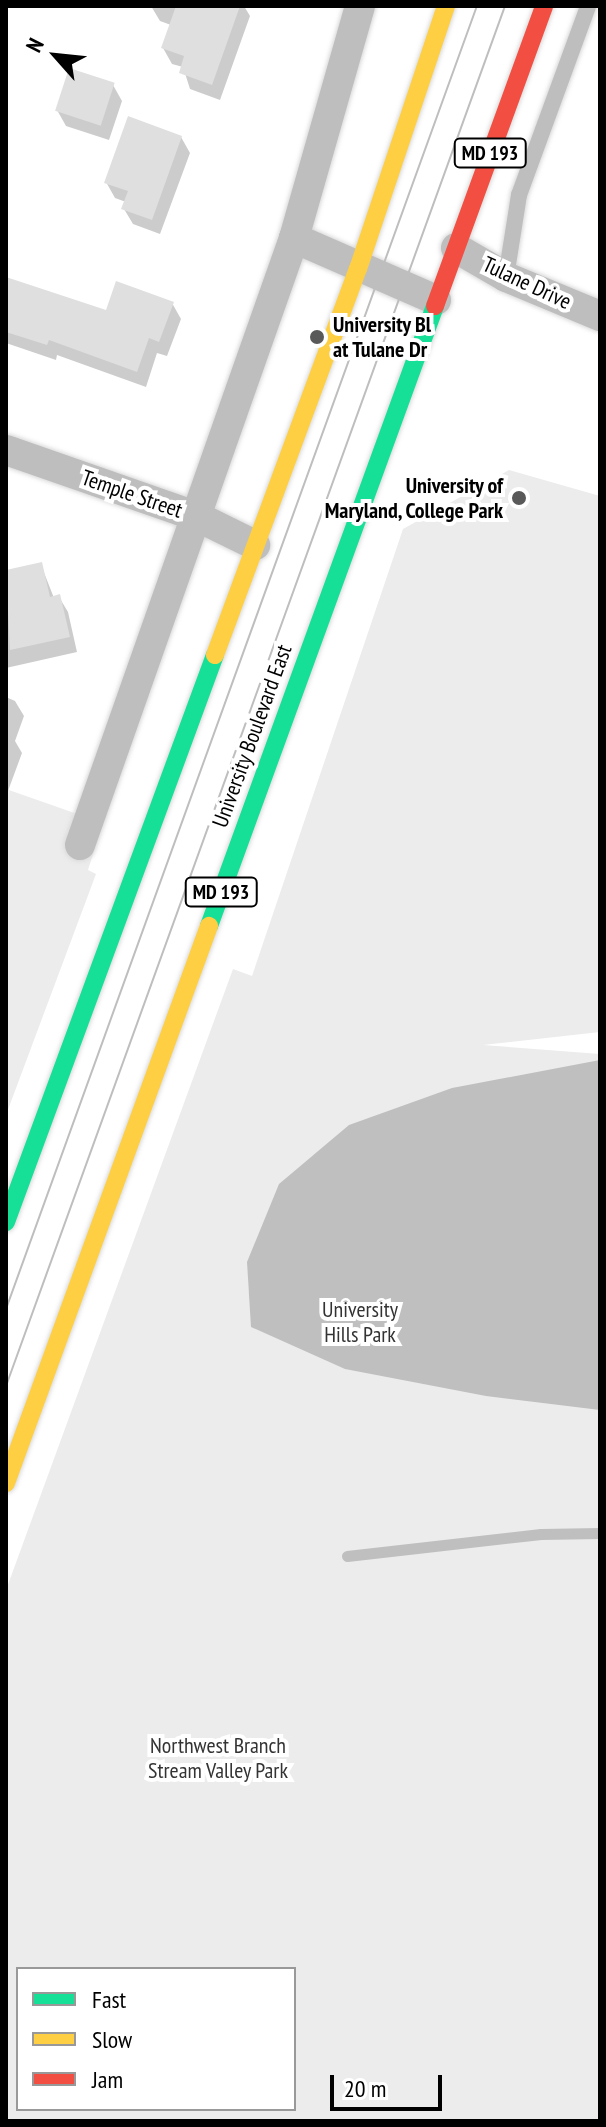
<!DOCTYPE html>
<html>
<head>
<meta charset="utf-8">
<style>
	body { margin:0 }
	#map { position:relative; width:606px; height:2127px; overflow:hidden; background:#fff; font-family:"PT Sans Narrow",sans-serif }
	div>[style] { position:absolute }
	[style*='--x'] { left:calc(var(--x)*1px); top:calc(var(--y)*1px); width:calc(var(--w)*1px); rotate:calc(var(--a)*1deg) }
	.green>* { inset:0; background:#ececec }
	.water>* { inset:0; background:#bfbfbf }
	.shadow>* { inset:0; background:#0003 }
	.stream>* { height:11px; margin:-5.5px; padding:0 5.5px; transform-origin:5.5px; border-radius:5.5px; background:#bfbfbf }
	.building>* { inset:0; background:#dfdfdf; transform-origin:0 0 }
	.roads { filter:drop-shadow(0 0 2px #dbdbdb) drop-shadow(0 0 2px #dbdbdb) }
	.lane>* { height:16px; margin:-8px; padding:0 8px; transform-origin:8px; border-radius:8px; background:#bebebe }
	.street>* { height:30px; margin:-15px; padding:0 15px; transform-origin:15px; border-radius:15px; background:#bebebe }
	.fast>* { height:18px; margin:-9px; padding:0 9px; transform-origin:9px; border-radius:9px; background:#16e098 }
	.slow>* { height:18px; margin:-9px; padding:0 9px; transform-origin:9px; border-radius:9px; background:#ffcf43 }
	.jam>* { height:18px; margin:-9px; padding:0 9px; transform-origin:9px; border-radius:9px; background:#f24e42 }
	.tram>* { height:2px; margin:-1px; padding:0 1px; transform-origin:1px; border-radius:1px; background:#bebebe }
	.dots>* { width:22px; height:22px; translate:-50% -50%; box-sizing:border-box; border:4px solid #fff; border-radius:50% }
	span { translate:-50% -50%; white-space:nowrap; text-align:center; line-height:1.15; -webkit-text-stroke:8px #fff; paint-order:stroke }
	.shield-label span { padding:2px 6px; background:#fff; border:2px solid; border-radius:6px; -webkit-text-stroke-width:0 }
	.shield-label { font-size:20px; color:#000; font-weight:700 }
	.street-label { font-size:22px; color:#000 }
	.poi-label { font-size:22px; color:#000; font-weight:700 }
	.left { translate:0 -50%; text-align:left }
	.right { translate:-100% -50%; text-align:right }
	.park-label { font-size:22px; color:#333 }
	.frame { position:absolute; inset:0; border:8px solid #000; pointer-events:none }
	.legend { position:absolute; left:16px; top:1967px; width:280px; height:144px; box-sizing:border-box; background:#fff; border:2px solid #999; margin:0; padding:10px 14px; list-style:none; font-size:24px; color:#000 }
	.legend li { display:flex; align-items:center; gap:16px; height:40px }
	.legend b { width:40px; border:2px solid #999 }
	.north { position:absolute; left:16px; top:16px; width:80px; height:80px; -webkit-text-stroke:6px #fff; paint-order:stroke; rotate:297deg; font-size:22px; font-weight:700; line-height:32px; text-align:center; color:#000 }
	.north::after { content:''; display:block; margin:auto; width:28px; height:36px; background:#000; clip-path:polygon(50% 0,100% 100%,50% 72%,0 100%) }
	.scale { position:absolute; left:330px; top:2075px; width:112px; height:36px; box-sizing:border-box; border:4px solid #000; border-top:0; padding-left:10px; font-size:24px; line-height:28px; white-space:nowrap; color:#000; -webkit-text-stroke:6px #fff; paint-order:stroke }
</style>
</head>
<body>
<div id="map">
	<div class="green">
		<div style="clip-path:polygon(evenodd,509px 470px,600px 496px,600px 1032px,483px 1045px,600px 1054px,600px 2121px,6px 2121px,6px 1590px,233px 969px,252px 976px,403px 529px,509px 470px,18px 1969px,294px 1969px,294px 2109px,18px 2109px,18px 1969px)"></div>
		<div style="clip-path:polygon(6px 789px,103px 823px,88px 870px,96px 874px,6px 1115px)"></div>
	</div>
	<div class="water">
		<div style="clip-path:polygon(600px 1060px,600px 1410px,486px 1396px,345px 1369px,251px 1327px,247px 1262px,279px 1184px,349px 1125px,452px 1088px)"></div>
	</div>
	<div class="shadow">
		<div style="clip-path:polygon(151px 6px,244px 6px,250px 16px,220px 100px,190px 89px,183px 67px,172px 64px,163px 48px,171px 25px,160px 21px)"></div>
		<div style="clip-path:polygon(113px 85px,122px 101px,109px 140px,66px 126px,57px 110px)"></div>
		<div style="clip-path:polygon(181px 137px,190px 153px,160px 234px,133px 224px,124px 209px,126px 202px,115px 198px,106px 182px)"></div>
		<div style="clip-path:polygon(6px 279px,107px 313px,172px 303px,181px 319px,167px 356px,157px 353px,146px 387px,57px 355px,56px 360px,6px 343px)"></div>
		<div style="clip-path:polygon(41px 565px,54px 598px,59px 597px,68px 612px,77px 652px,6px 668px,6px 572px)"></div>
		<div style="clip-path:polygon(6px 697px,15px 701px,24px 716px,15px 741px,22px 753px,8px 791px)"></div>
	</div>
	<div class="stream">
		<div style="--x:347;--y:1556;--w:195;--a:-6.5"></div>
		<div style="--x:541;--y:1534;--w:59;--a:-1"></div>
	</div>
	<div class="building">
		<div style="clip-path:polygon(176px 6px,240px 6px,212px 85px,179px 73px,184px 56px,161px 48px)"></div>
		<div style="left:69px;top:68px;width:48px;height:45px;rotate:18deg"></div>
		<div style="clip-path:polygon(128px 116px,182px 136px,152px 220px,121px 209px,128px 191px,104px 183px)"></div>
		<div style="clip-path:polygon(6px 277px,106px 310px,116px 281px,174px 302px,159px 342px,149px 338px,137px 372px,49px 340px,47px 345px,6px 332px)"></div>
		<div style="clip-path:polygon(42px 562px,50px 597px,60px 594px,70px 637px,10px 650px,6px 570px)"></div>
	</div>
	<div class="roads">
		<div class="lane">
			<div style="--x:506;--y:277;--w:83;--a:-81"></div>
			<div style="--x:519;--y:195;--w:201;--a:-69.9"></div>
		</div>
		<div class="street">
			<div style="--x:294;--y:238;--w:155;--a:23.6"></div>
			<div style="--x:456;--y:248;--w:58;--a:30.1"></div>
			<div style="--x:506;--y:277;--w:102;--a:22.5"></div>
			<div style="--x:6;--y:450;--w:201;--a:19.2"></div>
			<div style="--x:196;--y:516;--w:66;--a:26.2"></div>
			<div style="--x:80;--y:845;--w:644;--a:-70.58"></div>
			<div style="--x:294;--y:238;--w:241;--a:-74.1"></div>
		</div>
		<div class="fast">
			<div style="--x:209;--y:926;--w:660;--a:-69.97"></div>
			<div style="--x:6;--y:1222;--w:604;--a:-69.77"></div>
		</div>
		<div class="slow">
			<div style="--x:215;--y:655;--w:412;--a:-69.7"></div>
			<div style="--x:358;--y:269;--w:277;--a:-71.5"></div>
			<div style="--x:6;--y:1483;--w:593;--a:-69.98"></div>
		</div>
		<div class="jam">
			<div style="--x:435;--y:306;--w:319;--a:-70"></div>
		</div>
	</div>
	<div class="tram">
		<div style="--x:6;--y:1309;--w:1386;--a:-70.13"></div>
		<div style="--x:6;--y:1386;--w:1467;--a:-70.12"></div>
	</div>
	<div class="dots">
		<div style="left:317px;top:337px;background:#595959"></div>
		<div style="left:519px;top:498px;background:#595959"></div>
	</div>
	<div class="shield-label">
		<span style="left:490px;top:153px">MD 193</span>
		<span style="left:221px;top:892px">MD 193</span>
	</div>
	<div class="street-label">
		<span style="left:527px;top:283px;rotate:25deg">Tulane Drive</span>
		<span style="left:132px;top:494px;rotate:19deg">Temple Street</span>
		<span style="left:252px;top:736px;rotate:-70deg">University Boulevard East</span>
	</div>
	<div class="poi-label">
		<span class="left" style="left:333px;top:337px">University Bl<br>at Tulane Dr</span>
		<span class="right" style="left:503px;top:498px">University of<br>Maryland, College Park</span>
	</div>
	<div class="park-label">
		<span style="left:360px;top:1322px">University<br>Hills Park</span>
		<span style="left:218px;top:1758px">Northwest Branch<br>Stream Valley Park</span>
	</div>
	<div class="frame"></div>
	<ul class="legend">
	<li><b style="height:10px;background:#16e098"></b>Fast</li>
	<li><b style="height:10px;background:#ffcf43"></b>Slow</li>
	<li><b style="height:10px;background:#f24e42"></b>Jam</li>
	</ul>
	<div class="north">N</div>
	<div class="scale">20 m</div>
</div>
</body>
</html>
